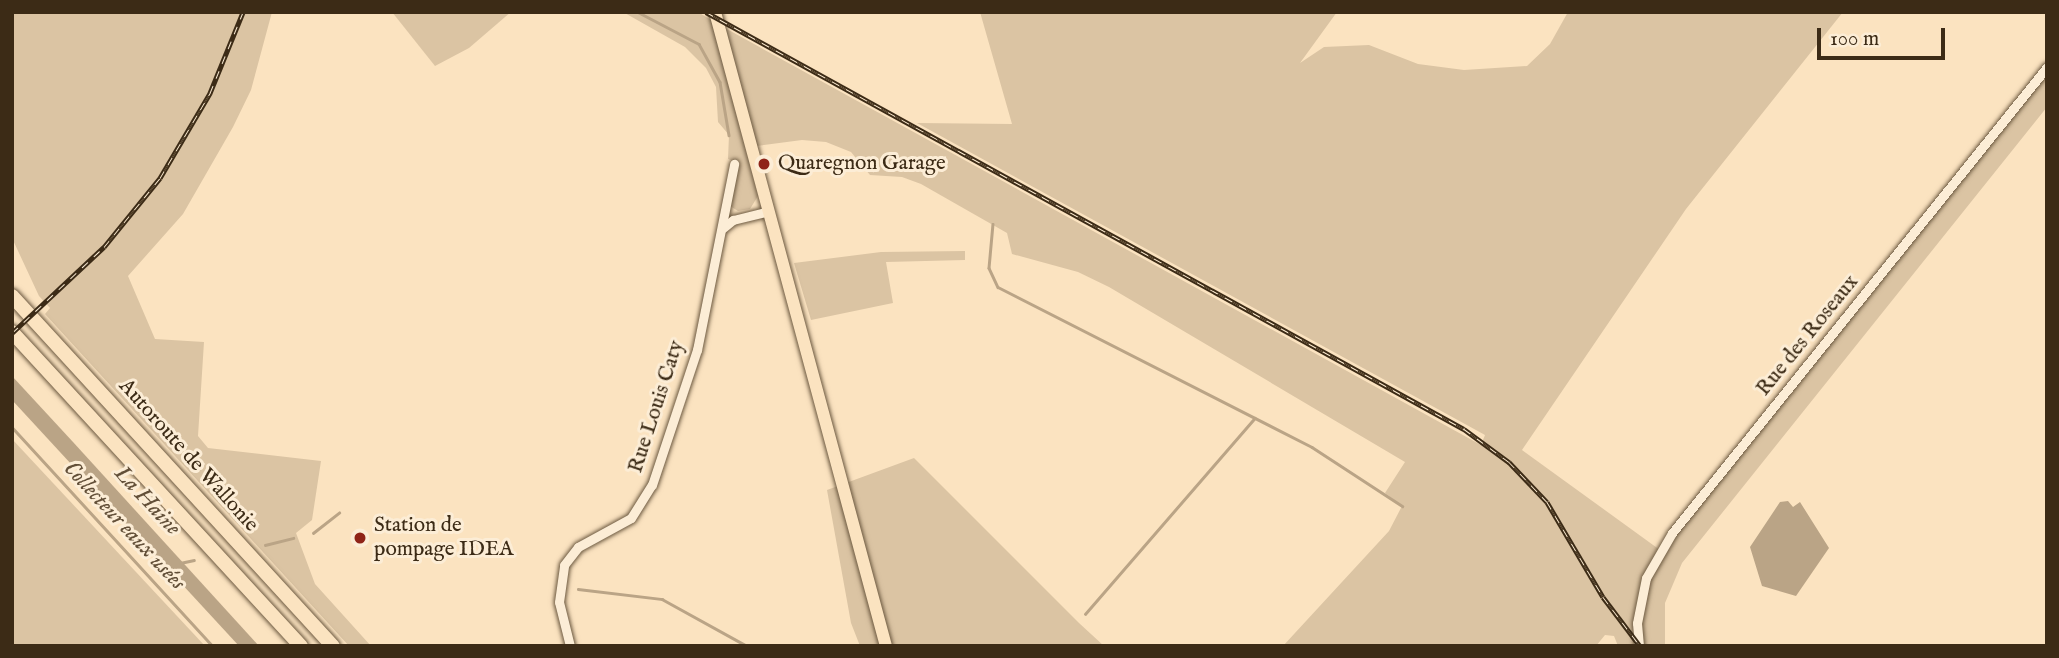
<!DOCTYPE html>
<html>
<head>
<meta charset="utf-8">
<style>
	body { margin:0 }
	#map { position:relative; width:2059px; height:658px; overflow:hidden; background:#fbe3c0; font-family:"IM FELL English",serif }
	div>[style] { position:absolute }
	[style*='--x'] { left:calc(var(--x)*1px); top:calc(var(--y)*1px); width:calc(var(--w)*1px); rotate:calc(var(--a)*1deg) }
	.green>* { inset:0; background:#dbc4a3 }
	.water>* { inset:0; background:#baa486 }
	.stream>* { height:2.5px; margin:-1.25px; padding:0 1.25px; transform-origin:1.25px; border-radius:1.25px; background:#baa486 }
	.roads { filter:drop-shadow(0 0 2px #6c5940) drop-shadow(0 0 2px #6c5940) }
	.minor>* { height:9px; margin:-4.5px; padding:0 4.5px; transform-origin:4.5px; border-radius:4.5px; background:#fcedd6 }
	.major>* { height:12px; margin:-6px; padding:0 6px; transform-origin:6px; border-radius:6px; background:#fbe3c0 }
	.highway>* { height:14px; margin:-7px; padding:0 7px; transform-origin:7px; border-radius:7px; background:#fbe3c0 }
	.rail>* { height:5px; margin-top:-2.5px; transform-origin:0; background:repeating-linear-gradient(90deg,#fcedd6 0 8px,#3c2b16 0 16px); box-sizing:border-box; border-block:2px solid #3c2b16 }
	.dots>* { width:19px; height:19px; translate:-50% -50%; box-sizing:border-box; border:4px solid #fcedd6; border-radius:50% }
	span { translate:-50% -50%; white-space:nowrap; text-align:center; line-height:1.15; -webkit-text-stroke:6px #fcedd6; paint-order:stroke }
	.poi-label { font-size:21px; color:#3c2b16 }
	.left { translate:0 -50%; text-align:left }
	.street-label { font-size:21px; color:#3c2b16 }
	.water-label { font-size:23px; color:#624f38; font-style:italic }
	.frame { position:absolute; inset:0; border:14px solid #3c2b16; pointer-events:none }
	.scale { position:absolute; left:1817px; top:28px; width:128px; height:32px; box-sizing:border-box; border:4px solid #3c2b16; border-top:0; padding-left:9px; font-size:21px; line-height:24px; white-space:nowrap; color:#3c2b16; -webkit-text-stroke:5px #fcedd6; paint-order:stroke }
</style>
</head>
<body>
<div id="map">
	<div class="green">
		<div style="clip-path:polygon(12px 12px,272px 12px,251px 90px,233px 127px,183px 214px,128px 276px,155px 339px,204px 342px,198px 436px,208px 448px,321px 461px,312px 520px,296px 533px,315px 584px,371px 646px,349px 646px,45px 314px,50px 308px,39px 296px,12px 238px)"></div>
		<div style="clip-path:polygon(392px 12px,511px 12px,469px 48px,435px 66px)"></div>
		<div style="clip-path:polygon(623px 12px,698px 12px,711px 20px,758px 196px,750px 209px,738px 211px,730px 206px,737px 162px,728px 159px,729px 135px,718px 122px,716px 87px,706px 68px,685px 47px)"></div>
		<div style="clip-path:polygon(980px 12px,1337px 12px,1300px 63px,1324px 47px,1369px 45px,1418px 64px,1464px 70px,1527px 66px,1550px 44px,1568px 12px,1843px 12px,1686px 209px,1522px 450px,1660px 550px,2047px 67px,2047px 107px,1682px 563px,1665px 603px,1665px 646px,1618px 646px,1614px 636px,1605px 635px,1596px 646px,1283px 646px,1389px 531px,1402px 506px,1385px 493px,1405px 462px,1109px 287px,1078px 272px,1012px 254px,1007px 233px,921px 184px,902px 177px,870px 175px,851px 152px,826px 142px,802px 140px,757px 146px,725px 28px,1481px 445px,1485px 435px,917px 123px,1012px 124px)"></div>
		<div style="clip-path:polygon(965px 251px,965px 260px,886px 262px,893px 303px,811px 320px,794px 263px,881px 252px)"></div>
		<div style="clip-path:polygon(12px 439px,205px 646px,12px 646px)"></div>
		<div style="clip-path:polygon(914px 458px,1079px 623px,1104px 646px,860px 646px,851px 623px,827px 490px)"></div>
	</div>
	<div class="water">
		<div style="clip-path:polygon(12px 376px,73px 442px,259px 646px,239px 646px,12px 400px)"></div>
		<div style="clip-path:polygon(1788px 501px,1793px 507px,1800px 502px,1829px 548px,1796px 596px,1762px 586px,1750px 547px,1780px 502px)"></div>
	</div>
	<div class="stream">
		<div style="--x:638;--y:12;--w:69;--a:27.7"></div>
		<div style="--x:699;--y:44;--w:43;--a:61.1"></div>
		<div style="--x:720;--y:82;--w:54;--a:80.4"></div>
		<div style="--x:993;--y:224;--w:44;--a:95.2"></div>
		<div style="--x:989;--y:268;--w:21;--a:65"></div>
		<div style="--x:998;--y:287;--w:352;--a:27"></div>
		<div style="--x:1312;--y:447;--w:108;--a:33.2"></div>
		<div style="--x:12;--y:427;--w:297;--a:47.5"></div>
		<div style="--x:313;--y:533;--w:33;--a:-38"></div>
		<div style="--x:265;--y:545;--w:29;--a:-14"></div>
		<div style="--x:180;--y:563;--w:14;--a:-12"></div>
		<div style="--x:578;--y:589;--w:85;--a:6.8"></div>
		<div style="--x:662;--y:599;--w:97;--a:28.9"></div>
		<div style="--x:1085;--y:614;--w:259;--a:-49.1"></div>
	</div>
	<div class="roads">
		<div class="minor">
			<div style="--x:723;--y:228;--w:13;--a:-39"></div>
			<div style="--x:733;--y:220;--w:36;--a:-14"></div>
			<div style="--x:570;--y:646;--w:45;--a:-104"></div>
			<div style="--x:559;--y:602;--w:37;--a:-82"></div>
			<div style="--x:564;--y:565;--w:23;--a:-52"></div>
			<div style="--x:578;--y:547;--w:60;--a:-28.7"></div>
			<div style="--x:631;--y:518;--w:39;--a:-58"></div>
			<div style="--x:652;--y:485;--w:142;--a:-71.6"></div>
			<div style="--x:697;--y:350;--w:190;--a:-78.7"></div>
			<div style="--x:1639;--y:646;--w:23;--a:-95"></div>
			<div style="--x:1637;--y:623;--w:46;--a:-78.7"></div>
			<div style="--x:1646;--y:578;--w:52;--a:-60"></div>
			<div style="--x:1672;--y:533;--w:598;--a:-51.18"></div>
		</div>
		<div class="major">
			<div style="--x:715;--y:12;--w:657;--a:74.91"></div>
		</div>
		<div class="highway">
			<div style="--x:12;--y:296;--w:475;--a:47.5"></div>
			<div style="--x:12;--y:332;--w:427;--a:47.4"></div>
		</div>
	</div>
	<div class="rail">
		<div style="--x:706;--y:12;--w:865;--a:28.82"></div>
		<div style="--x:1464;--y:429;--w:56;--a:36.3"></div>
		<div style="--x:1509;--y:462;--w:55;--a:46.5"></div>
		<div style="--x:1547;--y:502;--w:110;--a:59.5"></div>
		<div style="--x:1603;--y:597;--w:61;--a:52.9"></div>
		<div style="--x:12;--y:333;--w:126;--a:-43.1"></div>
		<div style="--x:104;--y:247;--w:89;--a:-50.9"></div>
		<div style="--x:160;--y:178;--w:99;--a:-59.5"></div>
		<div style="--x:210;--y:93;--w:87;--a:-67.8"></div>
	</div>
	<div class="dots">
		<div style="left:764px;top:164px;background:#8f2418"></div>
		<div style="left:360px;top:538px;background:#8f2418"></div>
	</div>
	<div class="poi-label">
		<span class="left" style="left:778px;top:164px">Quaregnon Garage</span>
		<span class="left" style="left:374px;top:538px">Station de<br>pompage IDEA</span>
	</div>
	<div class="street-label">
		<span style="left:1808px;top:336px;rotate:-51deg">Rue des Roseaux</span>
		<span style="left:657px;top:407px;rotate:-72deg">Rue Louis Caty</span>
		<span style="left:188px;top:456px;rotate:48deg">Autoroute de Wallonie</span>
	</div>
	<div class="water-label">
		<span style="left:147px;top:501px;rotate:47deg">La Haine</span>
		<span style="left:124px;top:526px;rotate:47deg">Collecteur eaux usées</span>
	</div>
	<div class="frame"></div>
	<div class="scale">100 m</div>
</div>
</body>
</html>
